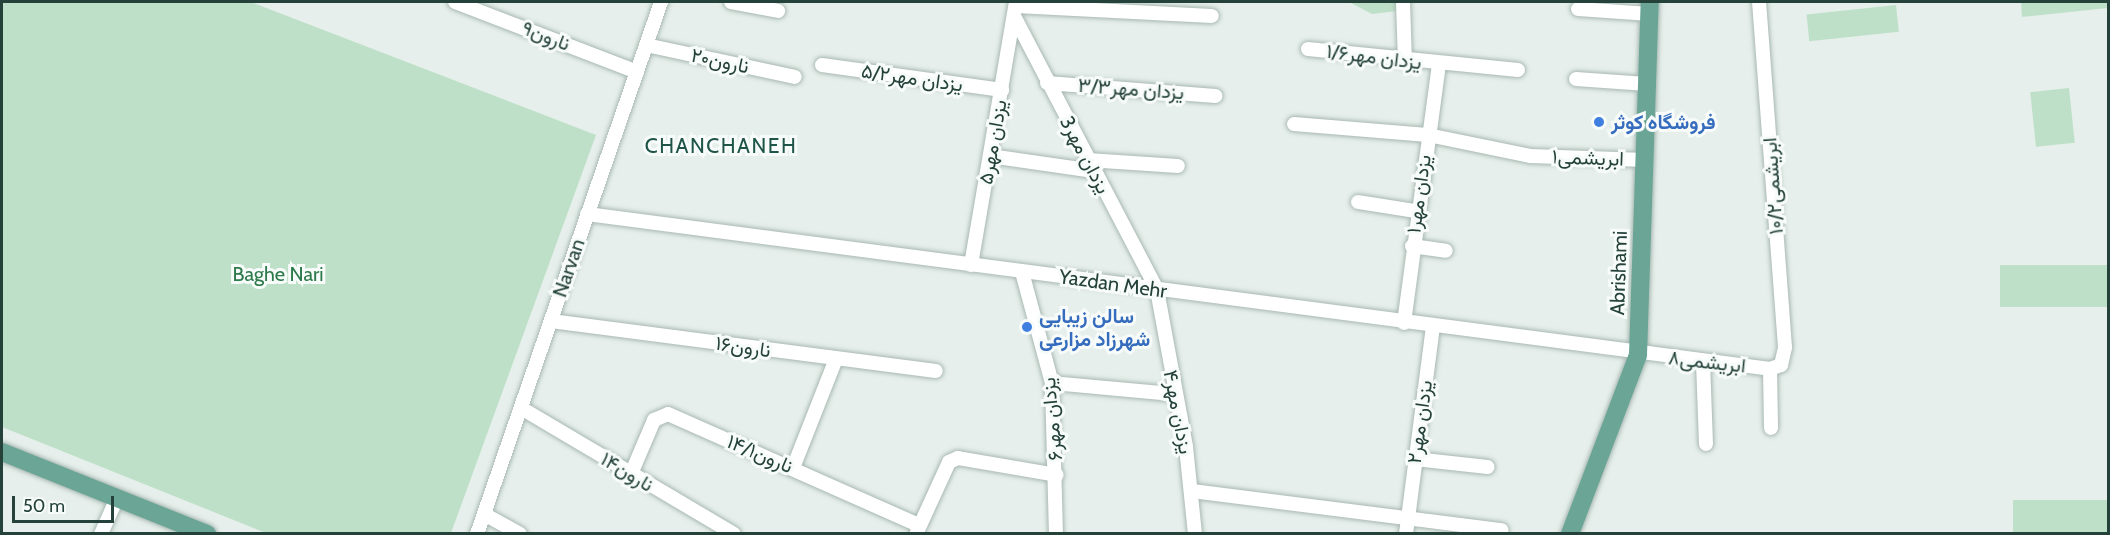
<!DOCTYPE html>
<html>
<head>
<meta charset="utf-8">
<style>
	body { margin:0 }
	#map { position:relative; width:2110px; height:535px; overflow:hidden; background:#e6efeb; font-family:Cabin,Vazirmatn,sans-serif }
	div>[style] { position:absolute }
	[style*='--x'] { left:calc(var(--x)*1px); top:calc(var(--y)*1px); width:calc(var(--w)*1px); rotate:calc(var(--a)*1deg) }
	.green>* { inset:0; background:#bfe0c8; transform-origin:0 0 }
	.roads { filter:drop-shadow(0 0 2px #a8b8b2) drop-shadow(0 0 2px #a8b8b2) }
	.minor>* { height:14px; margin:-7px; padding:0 7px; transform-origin:7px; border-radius:7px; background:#fff }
	.major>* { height:18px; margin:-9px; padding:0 9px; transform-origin:9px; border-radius:9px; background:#6aa596 }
	.dots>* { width:16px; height:16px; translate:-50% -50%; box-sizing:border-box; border:3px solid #f7fbf9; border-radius:50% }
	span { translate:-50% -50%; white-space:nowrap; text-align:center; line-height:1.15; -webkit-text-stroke:6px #f7fbf9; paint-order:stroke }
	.street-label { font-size:20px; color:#24423a }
	.shop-label { font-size:20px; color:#366cbe; font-weight:700 }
	.left { translate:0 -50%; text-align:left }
	.park-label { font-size:20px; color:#2d7a4b }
	.neighbourhood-label { font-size:21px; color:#1f5548; letter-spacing:1.5px }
	.frame { position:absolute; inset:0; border:3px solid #24423a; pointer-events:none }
	.scale { position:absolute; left:12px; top:496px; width:102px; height:27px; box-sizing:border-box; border:3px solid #24423a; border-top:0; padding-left:8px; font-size:18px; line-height:21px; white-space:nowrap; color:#24423a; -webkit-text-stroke:4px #f7fbf9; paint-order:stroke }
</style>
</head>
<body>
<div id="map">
	<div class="green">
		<div style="clip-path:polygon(2px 2px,251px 2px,596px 135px,451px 533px,266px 533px,2px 427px)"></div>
		<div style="clip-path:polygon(1349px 2px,1397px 2px,1397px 11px,1372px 14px)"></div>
		<div style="clip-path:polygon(2021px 2px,2108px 2px,2108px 8px,2022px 17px)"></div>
		<div style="left:1896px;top:5px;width:27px;height:90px;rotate:84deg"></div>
		<div style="left:2069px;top:88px;width:55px;height:39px;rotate:84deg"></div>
		<div style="left:2108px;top:265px;width:42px;height:108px;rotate:90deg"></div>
		<div style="left:2108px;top:500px;width:33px;height:95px;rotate:90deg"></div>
	</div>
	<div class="roads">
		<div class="minor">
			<div style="--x:455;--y:2;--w:195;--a:21"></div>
			<div style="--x:731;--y:2;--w:48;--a:10.8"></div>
			<div style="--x:1403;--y:2;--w:59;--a:88.1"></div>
			<div style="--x:1016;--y:6;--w:196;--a:2.9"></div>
			<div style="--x:1578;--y:9;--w:72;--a:4"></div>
			<div style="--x:1015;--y:18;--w:307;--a:62.4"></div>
			<div style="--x:1157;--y:290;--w:160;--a:79.5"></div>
			<div style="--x:1186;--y:447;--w:87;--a:84.1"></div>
			<div style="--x:646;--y:45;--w:152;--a:12.1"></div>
			<div style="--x:1308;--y:49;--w:211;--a:5.7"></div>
			<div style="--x:822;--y:65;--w:182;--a:7.9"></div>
			<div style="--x:1576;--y:79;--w:71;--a:4"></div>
			<div style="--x:1047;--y:83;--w:169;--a:4.4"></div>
			<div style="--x:1294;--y:124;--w:134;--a:4.7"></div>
			<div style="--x:1428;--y:135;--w:104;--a:11.6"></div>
			<div style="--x:1530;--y:156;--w:116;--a:2"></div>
			<div style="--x:990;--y:156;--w:105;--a:8.2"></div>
			<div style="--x:1088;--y:160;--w:90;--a:3.8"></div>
			<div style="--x:1358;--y:202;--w:58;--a:9"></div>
			<div style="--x:587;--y:214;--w:1193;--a:7.46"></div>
			<div style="--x:1770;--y:369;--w:12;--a:-20"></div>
			<div style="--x:1781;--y:365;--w:18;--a:-77"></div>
			<div style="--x:1785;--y:347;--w:346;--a:-94.3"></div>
			<div style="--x:1412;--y:246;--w:34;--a:8"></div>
			<div style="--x:971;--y:265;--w:267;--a:-80.3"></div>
			<div style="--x:1022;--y:272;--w:115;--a:74.9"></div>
			<div style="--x:1052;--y:383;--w:151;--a:88.5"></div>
			<div style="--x:551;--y:321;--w:388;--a:7.4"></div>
			<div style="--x:1404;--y:323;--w:260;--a:-82.3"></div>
			<div style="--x:1703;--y:362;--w:82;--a:87.9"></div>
			<div style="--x:1770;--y:369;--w:59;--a:89"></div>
			<div style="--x:1052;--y:383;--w:122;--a:5.2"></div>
			<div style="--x:521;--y:408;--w:247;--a:30.6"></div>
			<div style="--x:1415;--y:459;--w:73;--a:6.3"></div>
			<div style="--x:793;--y:468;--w:117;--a:-68.5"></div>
			<div style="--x:631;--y:474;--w:59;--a:-66.9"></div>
			<div style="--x:654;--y:420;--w:15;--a:-23"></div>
			<div style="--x:668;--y:414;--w:274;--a:23.9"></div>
			<div style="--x:1192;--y:491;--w:312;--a:7.2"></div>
			<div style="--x:484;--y:514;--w:41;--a:29.1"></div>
			<div style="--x:917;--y:532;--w:77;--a:-65.4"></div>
			<div style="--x:949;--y:462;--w:10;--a:-24"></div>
			<div style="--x:958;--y:458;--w:100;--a:9.7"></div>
			<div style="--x:101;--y:534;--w:39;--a:-66"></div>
			<div style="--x:477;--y:534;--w:563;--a:-70.92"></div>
			<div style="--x:1406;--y:534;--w:209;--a:-82.6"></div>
		</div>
		<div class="major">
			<div style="--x:2;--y:452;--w:221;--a:21.8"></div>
			<div style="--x:1570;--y:534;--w:191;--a:-69.2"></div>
			<div style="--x:1638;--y:355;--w:353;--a:-88.1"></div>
		</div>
	</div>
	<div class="dots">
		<div style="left:1599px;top:122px;background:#3f7fe0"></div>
		<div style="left:1027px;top:327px;background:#3f7fe0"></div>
	</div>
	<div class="street-label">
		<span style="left:546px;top:36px;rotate:21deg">نارون۹</span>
		<span style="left:1374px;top:57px;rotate:7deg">۱/۶یزدان مهر</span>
		<span style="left:720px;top:61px;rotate:12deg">نارون۲۰</span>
		<span style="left:912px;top:78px;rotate:8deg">۵/۲یزدان مهر</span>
		<span style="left:1131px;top:89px;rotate:4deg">۳/۳یزدان مهر</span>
		<span style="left:993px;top:142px;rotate:-80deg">یزدان مهر۵</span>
		<span style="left:1085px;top:155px;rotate:62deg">3یزدان مهر</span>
		<span style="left:1588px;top:158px;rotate:2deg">ابریشمی۱</span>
		<span style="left:1773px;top:186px;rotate:-94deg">۱۰/۲ابریشمی</span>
		<span style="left:1419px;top:194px;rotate:-82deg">یزدان مهر۱</span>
		<span style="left:569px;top:268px;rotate:-71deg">Narvan</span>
		<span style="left:1619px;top:273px;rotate:-88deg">Abrishami</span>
		<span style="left:1113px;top:284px;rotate:8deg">Yazdan Mehr</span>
		<span style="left:743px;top:347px;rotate:8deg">نارون۱۶</span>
		<span style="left:1707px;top:362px;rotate:6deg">ابریشمی۸</span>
		<span style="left:1178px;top:412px;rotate:79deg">یزدان مهر۴</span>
		<span style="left:1052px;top:419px;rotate:-95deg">یزدان مهر۶</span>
		<span style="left:1420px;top:422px;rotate:-82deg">یزدان مهر۲</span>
		<span style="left:760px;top:454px;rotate:23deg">۱۴/۱نارون</span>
		<span style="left:627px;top:472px;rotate:31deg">نارون۱۴</span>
	</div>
	<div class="shop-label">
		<span class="left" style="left:1611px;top:122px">فروشگاه کوثر</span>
		<span class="left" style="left:1039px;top:328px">سالن زیبایی<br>شهرزاد مزارعی</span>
	</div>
	<div class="park-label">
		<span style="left:278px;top:274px">Baghe Nari</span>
	</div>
	<div class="neighbourhood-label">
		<span style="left:721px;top:146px">CHANCHANEH</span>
	</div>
	<div class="frame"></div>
	<div class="scale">50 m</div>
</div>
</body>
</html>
